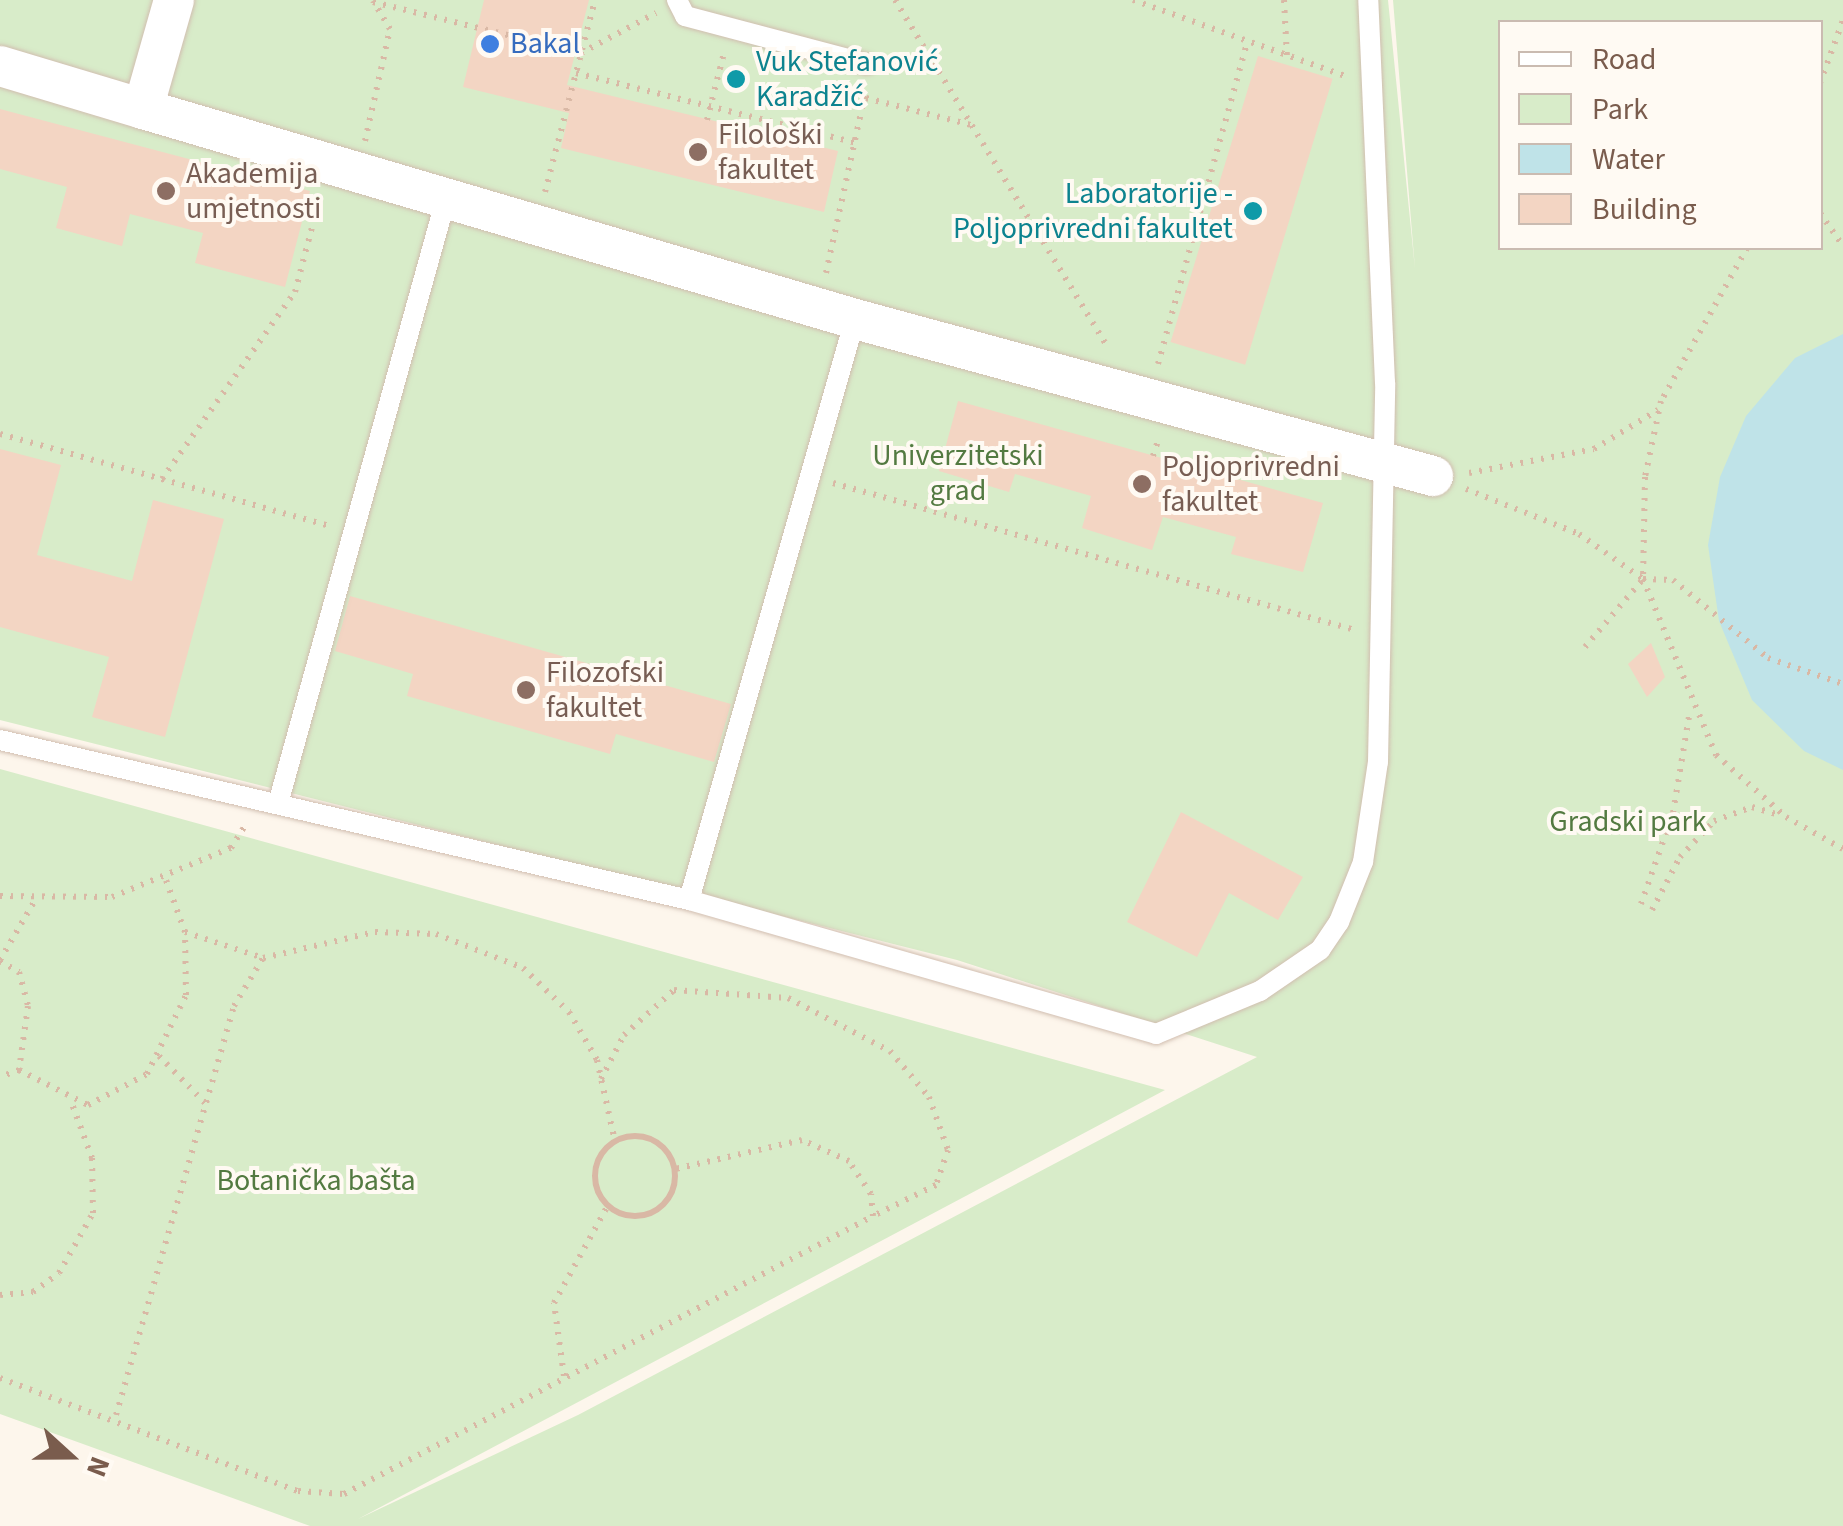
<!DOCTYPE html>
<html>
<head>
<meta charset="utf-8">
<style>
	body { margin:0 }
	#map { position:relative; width:1843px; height:1526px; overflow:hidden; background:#fdf6ec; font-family:"Source Sans 3",sans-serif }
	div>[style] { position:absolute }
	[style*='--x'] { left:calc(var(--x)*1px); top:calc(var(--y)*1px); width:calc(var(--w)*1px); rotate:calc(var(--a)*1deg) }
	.green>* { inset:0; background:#d8ecc9 }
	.water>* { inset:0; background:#bfe3e8 }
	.building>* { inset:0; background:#f3d5c3; transform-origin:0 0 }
	.path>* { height:6px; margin-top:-3px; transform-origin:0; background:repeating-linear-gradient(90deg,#d9b8a5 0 2.5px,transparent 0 10.5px) }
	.path>.ring { margin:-3px; padding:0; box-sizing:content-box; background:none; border:6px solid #d9b8a5; border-radius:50% }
	.roads { filter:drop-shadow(0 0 2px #d1beb0) drop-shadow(0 0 2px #d1beb0) }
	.lane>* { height:20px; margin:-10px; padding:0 10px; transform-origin:10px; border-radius:10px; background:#fff }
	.street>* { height:40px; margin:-20px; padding:0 20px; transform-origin:20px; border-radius:20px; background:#fff }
	.dots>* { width:28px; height:28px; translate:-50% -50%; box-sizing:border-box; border:5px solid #fffaf3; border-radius:50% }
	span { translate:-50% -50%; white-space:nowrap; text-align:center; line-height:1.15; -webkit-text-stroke:8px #fffaf3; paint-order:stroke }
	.shop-label { font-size:30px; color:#366cbe }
	.left { translate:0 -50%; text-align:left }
	.culture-label { font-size:30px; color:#0d838f }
	.right { translate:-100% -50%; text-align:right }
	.education-label { font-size:30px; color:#785e54 }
	.park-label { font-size:30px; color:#537a41 }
	.legend { position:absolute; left:1498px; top:20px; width:325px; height:230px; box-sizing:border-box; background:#fffaf3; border:2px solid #cabbb1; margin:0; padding:12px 18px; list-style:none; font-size:30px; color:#7a5c4d }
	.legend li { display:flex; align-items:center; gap:20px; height:50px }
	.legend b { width:50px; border:2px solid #cabbb1 }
	.north { position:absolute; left:20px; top:1406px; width:100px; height:100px; -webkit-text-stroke:8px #fffaf3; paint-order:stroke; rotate:111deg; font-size:28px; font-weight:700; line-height:40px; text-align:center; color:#7a5c4d }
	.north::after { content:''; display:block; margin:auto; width:35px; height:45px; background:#7a5c4d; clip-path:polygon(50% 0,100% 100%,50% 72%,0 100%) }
</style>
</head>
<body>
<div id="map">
	<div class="green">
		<div style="clip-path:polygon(evenodd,0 0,1388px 0,1415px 269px,1393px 0,1843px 0,1843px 1526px,310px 1526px,0 1414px,0 769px,1165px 1090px,358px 1519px,578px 1415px,1257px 1057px,957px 960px,0 720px,0 0,1500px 22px,1820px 22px,1820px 248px,1500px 248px,1500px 22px)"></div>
	</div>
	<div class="water">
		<div style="clip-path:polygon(1843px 334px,1843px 770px,1804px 751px,1752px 700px,1719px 621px,1708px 545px,1720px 477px,1746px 416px,1795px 358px)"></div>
	</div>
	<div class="building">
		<div style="clip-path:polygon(484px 0,589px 0,567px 85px,838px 151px,824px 212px,561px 148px,569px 113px,463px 87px)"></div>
		<div style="left:1258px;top:56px;width:78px;height:299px;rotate:17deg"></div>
		<div style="clip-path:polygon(0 109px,310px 191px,285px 287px,195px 263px,203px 233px,130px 214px,122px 246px,56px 228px,67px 187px,0 169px)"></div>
		<div style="clip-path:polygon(958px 401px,1323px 503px,1303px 572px,1231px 554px,1236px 537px,1163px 517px,1152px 550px,1082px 528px,1091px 496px,1015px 474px,1009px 492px,939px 471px)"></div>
		<div style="clip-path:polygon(0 449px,61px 465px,37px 555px,132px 581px,153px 500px,224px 519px,165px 737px,92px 717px,109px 657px,0 627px)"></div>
		<div style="clip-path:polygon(350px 596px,731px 704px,714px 762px,616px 734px,610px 754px,407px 696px,413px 674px,335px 651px)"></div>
		<div style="clip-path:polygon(1651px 643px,1665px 677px,1647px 697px,1628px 664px)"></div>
		<div style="clip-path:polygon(1181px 812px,1303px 877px,1278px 920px,1229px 893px,1197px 957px,1127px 922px)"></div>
	</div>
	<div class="path">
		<div style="--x:895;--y:0;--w:408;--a:58.5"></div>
		<div style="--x:1133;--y:0;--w:228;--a:19.7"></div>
		<div style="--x:1284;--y:0;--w:57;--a:87"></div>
		<div style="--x:373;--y:2;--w:214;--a:13.8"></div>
		<div style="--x:581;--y:53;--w:85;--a:-28.1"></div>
		<div style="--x:576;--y:73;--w:293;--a:14"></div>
		<div style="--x:1820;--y:83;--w:67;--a:-69.9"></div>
		<div style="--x:866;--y:98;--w:108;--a:14.4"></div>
		<div style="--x:707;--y:120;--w:69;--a:-75.8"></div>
		<div style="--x:365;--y:141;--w:115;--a:-77.4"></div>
		<div style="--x:390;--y:29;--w:33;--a:-121"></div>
		<div style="--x:545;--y:192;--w:198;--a:-75.4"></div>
		<div style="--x:1820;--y:213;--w:40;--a:55.1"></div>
		<div style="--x:1747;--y:248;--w:176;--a:119.3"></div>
		<div style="--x:1661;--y:401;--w:78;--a:101.9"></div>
		<div style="--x:1645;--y:477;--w:102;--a:91.1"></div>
		<div style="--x:1643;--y:579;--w:191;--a:67.5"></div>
		<div style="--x:1716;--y:755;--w:94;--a:41.5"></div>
		<div style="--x:1786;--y:817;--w:65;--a:29.3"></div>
		<div style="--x:826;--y:273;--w:187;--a:-77.7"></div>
		<div style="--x:1158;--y:364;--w:333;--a:-74.5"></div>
		<div style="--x:0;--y:434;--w:339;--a:15.6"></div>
		<div style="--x:1153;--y:456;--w:20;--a:-72"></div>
		<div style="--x:1469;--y:473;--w:127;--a:-10.9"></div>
		<div style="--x:1594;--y:449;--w:75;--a:-31.4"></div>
		<div style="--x:162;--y:479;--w:229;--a:-54.6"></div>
		<div style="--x:295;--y:292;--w:98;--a:-75.3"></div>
		<div style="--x:833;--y:483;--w:542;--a:15.73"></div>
		<div style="--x:1466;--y:489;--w:122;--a:21.7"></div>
		<div style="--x:1579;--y:534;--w:78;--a:35.1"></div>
		<div style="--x:1643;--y:579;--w:30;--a:2"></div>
		<div style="--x:1673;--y:580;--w:123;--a:39.4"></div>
		<div style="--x:1768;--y:658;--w:79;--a:19.1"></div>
		<div style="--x:1585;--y:647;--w:89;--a:-49.5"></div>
		<div style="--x:0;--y:896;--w:112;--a:0.5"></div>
		<div style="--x:112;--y:897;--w:129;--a:-22.4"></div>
		<div style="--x:231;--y:848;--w:28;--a:-58"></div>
		<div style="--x:1641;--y:904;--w:96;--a:-70.6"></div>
		<div style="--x:1673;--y:813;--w:104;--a:-80.6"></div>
		<div style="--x:1652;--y:910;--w:60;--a:-62.2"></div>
		<div style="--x:1680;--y:857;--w:50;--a:-46.6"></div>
		<div style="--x:1714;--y:821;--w:40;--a:-20.2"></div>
		<div style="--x:1752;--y:807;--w:29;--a:16"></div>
		<div style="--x:185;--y:932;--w:82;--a:18.4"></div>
		<div style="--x:263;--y:958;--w:115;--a:-13.1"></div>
		<div style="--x:375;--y:932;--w:61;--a:1.9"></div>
		<div style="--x:436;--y:934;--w:93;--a:21.3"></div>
		<div style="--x:523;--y:968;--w:64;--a:43.7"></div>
		<div style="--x:569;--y:1012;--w:56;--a:59.7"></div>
		<div style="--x:597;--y:1060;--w:83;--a:77.5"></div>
		<div style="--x:0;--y:960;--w:73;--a:-59.6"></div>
		<div style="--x:0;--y:961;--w:22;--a:30"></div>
		<div style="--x:19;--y:972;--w:35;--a:75"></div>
		<div style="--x:28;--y:1006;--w:65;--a:98"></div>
		<div style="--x:19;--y:1070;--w:20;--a:160"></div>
		<div style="--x:159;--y:1056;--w:66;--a:45.6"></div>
		<div style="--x:19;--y:1070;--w:77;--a:26.9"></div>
		<div style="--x:88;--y:1105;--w:67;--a:-27.7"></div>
		<div style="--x:147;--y:1074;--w:88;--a:-63.7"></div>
		<div style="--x:186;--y:995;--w:63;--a:-90.9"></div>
		<div style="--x:185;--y:932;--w:55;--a:-110.1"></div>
		<div style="--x:601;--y:1079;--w:50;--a:-62.4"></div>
		<div style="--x:624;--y:1035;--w:67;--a:-42"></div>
		<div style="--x:674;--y:990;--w:114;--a:4"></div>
		<div style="--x:788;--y:998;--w:115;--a:27.5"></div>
		<div style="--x:890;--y:1051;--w:60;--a:49.7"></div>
		<div style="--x:929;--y:1097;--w:56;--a:70.3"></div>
		<div style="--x:948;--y:1150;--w:37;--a:109"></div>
		<div style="--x:936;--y:1185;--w:70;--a:153.8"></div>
		<div style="--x:873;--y:1216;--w:22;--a:-95"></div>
		<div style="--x:871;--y:1194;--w:40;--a:-124"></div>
		<div style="--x:849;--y:1161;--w:51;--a:-155.9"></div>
		<div style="--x:802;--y:1140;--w:130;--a:167.1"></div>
		<div class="ring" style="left:595px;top:1136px;width:74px;height:74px"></div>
		<div style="--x:0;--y:1295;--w:33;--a:-5"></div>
		<div style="--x:33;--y:1292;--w:32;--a:-36"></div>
		<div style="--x:59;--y:1273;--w:69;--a:-60.5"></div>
		<div style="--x:93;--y:1213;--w:55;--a:-91"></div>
		<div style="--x:92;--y:1158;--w:58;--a:-110.3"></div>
		<div style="--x:564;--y:1376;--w:74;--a:-97.8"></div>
		<div style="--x:554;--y:1303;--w:112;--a:-61.1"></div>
		<div style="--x:0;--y:1378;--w:319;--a:20.8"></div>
		<div style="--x:298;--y:1491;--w:46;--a:3.7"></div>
		<div style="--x:344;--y:1494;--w:598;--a:-27.72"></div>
		<div style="--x:116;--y:1415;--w:426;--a:-73.9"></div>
		<div style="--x:234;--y:1006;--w:56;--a:-58.9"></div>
	</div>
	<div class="roads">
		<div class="lane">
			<div style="--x:677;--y:0;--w:18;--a:63"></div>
			<div style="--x:685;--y:16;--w:188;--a:14.8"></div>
			<div style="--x:0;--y:740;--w:707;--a:13.07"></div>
			<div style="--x:689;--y:900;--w:486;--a:16"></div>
			<div style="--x:1156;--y:1034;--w:113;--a:-22.5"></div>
			<div style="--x:1260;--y:991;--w:73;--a:-34.3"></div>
			<div style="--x:1320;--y:950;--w:34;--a:-56"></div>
			<div style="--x:1339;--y:922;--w:65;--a:-68.2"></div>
			<div style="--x:1363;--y:862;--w:101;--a:-81.5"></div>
			<div style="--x:1378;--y:762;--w:379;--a:-88.9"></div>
			<div style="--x:1385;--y:383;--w:383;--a:-92.5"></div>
			<div style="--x:279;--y:800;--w:628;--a:-74.48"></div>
			<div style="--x:689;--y:900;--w:604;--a:-74.05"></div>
		</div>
		<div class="street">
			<div style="--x:174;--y:0;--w:113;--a:105.9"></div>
			<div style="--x:143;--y:109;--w:742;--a:16.43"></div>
			<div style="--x:855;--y:319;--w:599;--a:15.2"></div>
			<div style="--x:0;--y:66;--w:149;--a:16.7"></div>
		</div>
	</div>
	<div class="dots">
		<div style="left:490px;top:44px;background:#3f7fe0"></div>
		<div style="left:736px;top:79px;background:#0f9aa8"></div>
		<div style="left:698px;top:152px;background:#8d6e63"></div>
		<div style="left:166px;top:191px;background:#8d6e63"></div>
		<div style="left:1253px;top:211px;background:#0f9aa8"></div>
		<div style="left:1142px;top:484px;background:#8d6e63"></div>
		<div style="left:526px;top:690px;background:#8d6e63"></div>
	</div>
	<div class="shop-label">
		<span class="left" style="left:510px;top:44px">Bakal</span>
	</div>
	<div class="culture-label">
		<span class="left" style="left:756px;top:79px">Vuk Stefanović<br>Karadžić</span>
		<span class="right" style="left:1233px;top:211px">Laboratorije -<br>Poljoprivredni fakultet</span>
	</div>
	<div class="education-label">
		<span class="left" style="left:718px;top:152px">Filološki<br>fakultet</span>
		<span class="left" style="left:186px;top:191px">Akademija<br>umjetnosti</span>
		<span class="left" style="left:1162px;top:484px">Poljoprivredni<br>fakultet</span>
		<span class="left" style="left:546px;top:690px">Filozofski<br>fakultet</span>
	</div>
	<div class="park-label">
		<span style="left:958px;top:473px">Univerzitetski<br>grad</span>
		<span style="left:1628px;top:822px">Gradski park</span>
		<span style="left:316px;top:1181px">Botanička bašta</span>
	</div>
	<ul class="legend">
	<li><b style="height:12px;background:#fff"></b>Road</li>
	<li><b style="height:28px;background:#d8ecc9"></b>Park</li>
	<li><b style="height:28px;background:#bfe3e8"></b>Water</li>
	<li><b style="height:28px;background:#f3d5c3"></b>Building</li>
	</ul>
	<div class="north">N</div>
</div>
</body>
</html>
